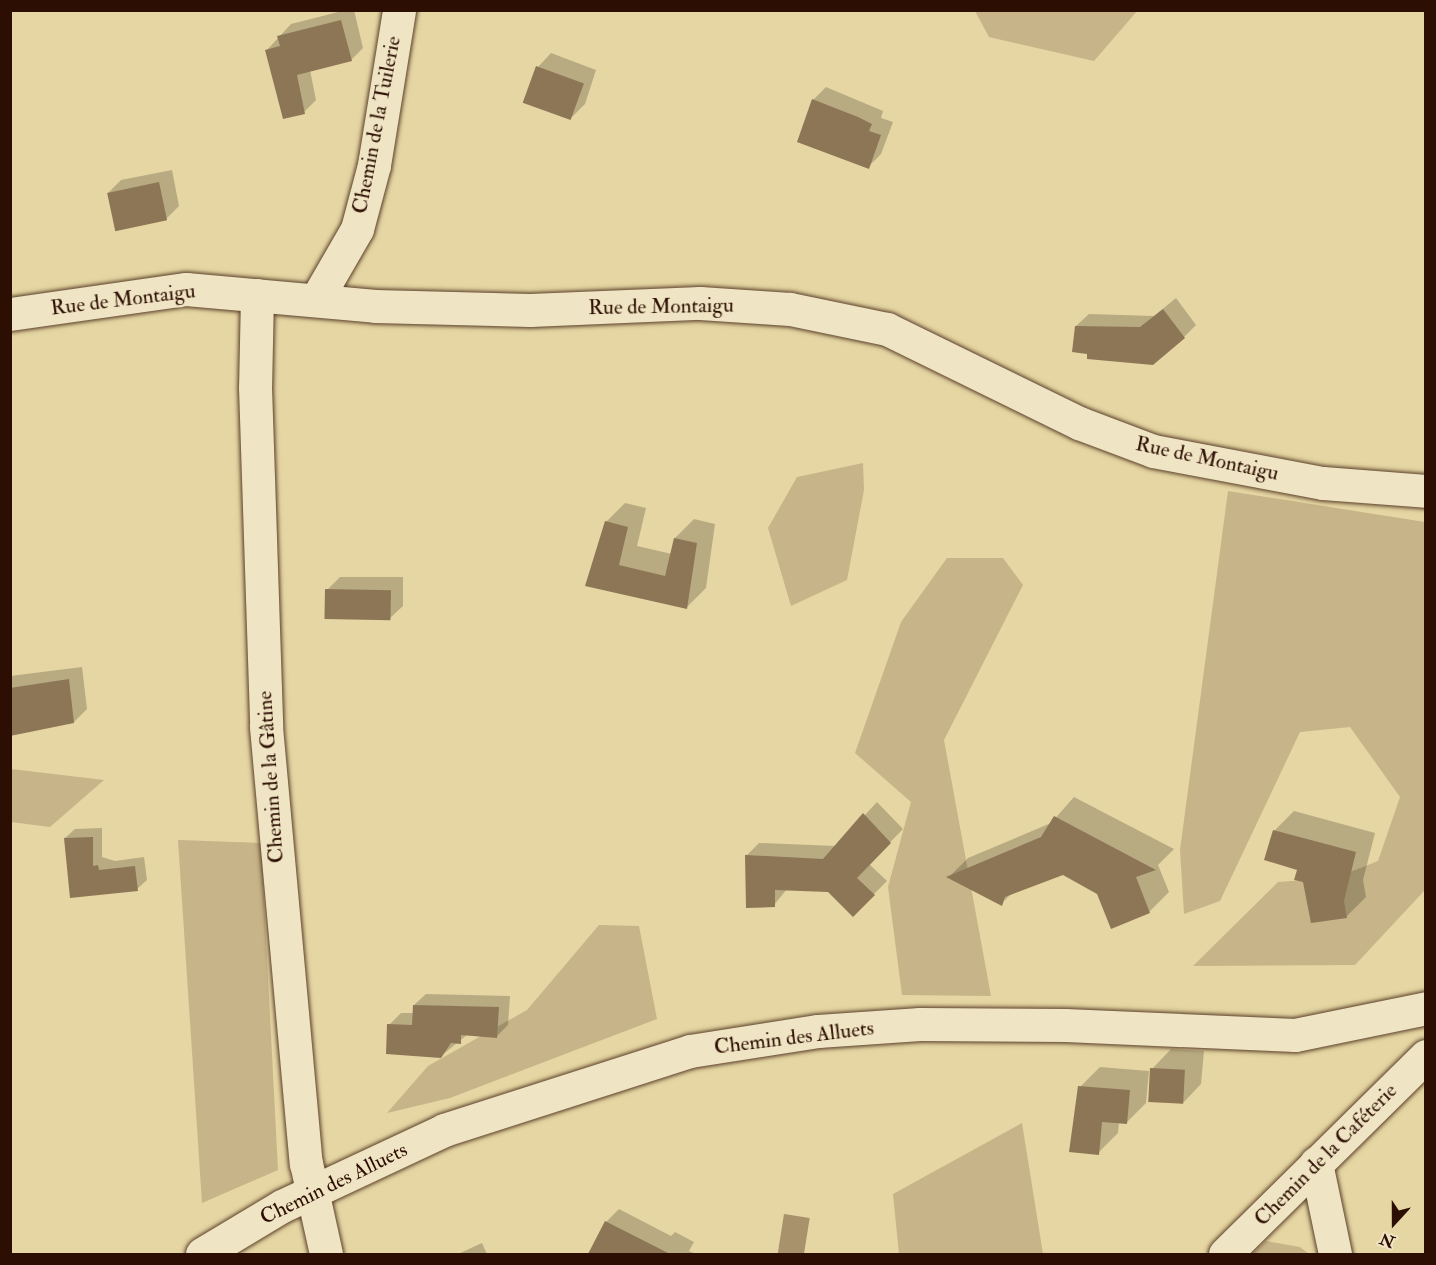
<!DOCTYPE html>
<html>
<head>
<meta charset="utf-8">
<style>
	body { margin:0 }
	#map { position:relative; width:1436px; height:1265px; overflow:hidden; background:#e6d6a3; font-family:"IM FELL Double Pica",serif }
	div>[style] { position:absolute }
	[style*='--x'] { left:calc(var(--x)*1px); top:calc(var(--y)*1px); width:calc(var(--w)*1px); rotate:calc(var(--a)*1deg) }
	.green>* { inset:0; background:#c7b488 }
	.water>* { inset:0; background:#a7926c; transform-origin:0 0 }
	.shadow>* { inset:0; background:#0003 }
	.building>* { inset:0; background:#8d7656; transform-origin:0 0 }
	.roads { filter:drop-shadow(0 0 2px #5b402a) drop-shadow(0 0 2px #5b402a) }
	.minor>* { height:33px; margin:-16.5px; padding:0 16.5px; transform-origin:16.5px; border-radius:16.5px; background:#efe4c3 }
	span { translate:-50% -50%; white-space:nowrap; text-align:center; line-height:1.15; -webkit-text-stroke:4.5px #efe4c3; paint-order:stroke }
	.street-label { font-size:21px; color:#2d0e02 }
	.frame { position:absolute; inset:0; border:12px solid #2d0e02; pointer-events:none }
	.north { position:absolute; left:1364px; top:1193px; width:60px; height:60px; -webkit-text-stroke:4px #efe4c3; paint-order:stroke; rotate:201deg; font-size:16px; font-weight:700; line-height:24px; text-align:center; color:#2d0e02 }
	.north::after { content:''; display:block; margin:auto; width:21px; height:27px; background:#2d0e02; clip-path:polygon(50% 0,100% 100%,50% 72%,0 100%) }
</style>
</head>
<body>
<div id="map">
	<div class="green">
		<div style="clip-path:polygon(1138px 10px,1094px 61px,989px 37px,975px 11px)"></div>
		<div style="clip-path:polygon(863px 463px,864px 490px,847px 580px,791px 606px,768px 528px,797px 477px)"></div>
		<div style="clip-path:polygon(1228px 491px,1425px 522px,1425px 890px,1355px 965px,1193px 966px,1278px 882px,1335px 878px,1378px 861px,1400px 797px,1350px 727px,1300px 732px,1220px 901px,1184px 914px,1180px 850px)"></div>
		<div style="clip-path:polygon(947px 558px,1003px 558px,1023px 585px,944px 740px,991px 996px,902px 995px,888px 887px,911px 802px,855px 753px,901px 622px)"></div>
		<div style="clip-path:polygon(11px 769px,104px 780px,50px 827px,11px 822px)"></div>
		<div style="clip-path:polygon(178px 840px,261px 843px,278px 1170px,202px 1203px)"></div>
		<div style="clip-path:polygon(599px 925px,639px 926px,657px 1019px,450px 1098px,387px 1113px,428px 1066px,527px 1010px)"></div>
		<div style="clip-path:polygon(1022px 1123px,1043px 1254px,899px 1254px,893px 1194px)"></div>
		<div style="clip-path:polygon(1266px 1241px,1300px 1247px,1309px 1254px,1252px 1254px)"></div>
	</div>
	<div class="water">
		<div style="left:784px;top:1214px;width:26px;height:40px;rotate:9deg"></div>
	</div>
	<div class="shadow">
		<div style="clip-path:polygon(346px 10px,354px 10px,363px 48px,351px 60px,310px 70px,316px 100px,304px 112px,266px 51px,291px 24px)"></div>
		<div style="clip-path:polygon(551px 53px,596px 70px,585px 104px,572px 117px,526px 102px,538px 67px)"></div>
		<div style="clip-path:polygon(826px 87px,883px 111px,881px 118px,893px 122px,881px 154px,868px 167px,813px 100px)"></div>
		<div style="clip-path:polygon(172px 170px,179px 206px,166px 219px,108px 193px,121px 180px)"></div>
		<div style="clip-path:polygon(1176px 298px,1196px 325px,1184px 337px,1089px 352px,1076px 326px,1089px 314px,1154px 316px)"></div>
		<div style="clip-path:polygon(625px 503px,646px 508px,637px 546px,672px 554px,675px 538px,694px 519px,715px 524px,706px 588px,687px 607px,587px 585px,606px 522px)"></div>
		<div style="clip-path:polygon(340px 577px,403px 577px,403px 606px,389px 619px,327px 590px)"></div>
		<div style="clip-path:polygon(82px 667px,87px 709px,74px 722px,10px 734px,10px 676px)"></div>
		<div style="clip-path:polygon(1074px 797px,1174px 849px,1158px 865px,1169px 892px,1149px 912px,1098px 893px,1063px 873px,1013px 892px,1001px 904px,949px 877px,968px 858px,1051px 823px)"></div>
		<div style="clip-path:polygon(877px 802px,903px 829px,869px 864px,887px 881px,853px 915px,828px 891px,787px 889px,774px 905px,746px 856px,759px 843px,836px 846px)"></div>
		<div style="clip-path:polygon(1294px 811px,1375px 833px,1363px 880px,1366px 897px,1346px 917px,1305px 881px,1274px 831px)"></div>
		<div style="clip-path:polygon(102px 828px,102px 857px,115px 861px,144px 857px,147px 880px,137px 889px,72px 897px,65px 838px,75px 829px)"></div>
		<div style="clip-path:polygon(426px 994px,510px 996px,508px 1025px,496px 1037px,468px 1034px,441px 1056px,389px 1025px,401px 1013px,414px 1013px,414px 1005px)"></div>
		<div style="clip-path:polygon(1171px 1049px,1204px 1051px,1201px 1084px,1182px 1104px,1152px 1069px)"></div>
		<div style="clip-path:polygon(1100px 1067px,1149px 1071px,1146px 1103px,1126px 1123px,1119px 1122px,1118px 1133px,1098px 1153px,1080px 1087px)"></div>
		<div style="clip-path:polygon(619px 1209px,671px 1236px,675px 1232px,694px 1242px,689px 1251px,696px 1254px,590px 1254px,606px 1222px)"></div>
		<div style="clip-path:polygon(482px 1243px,487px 1254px,458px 1254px)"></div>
	</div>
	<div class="building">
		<div style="clip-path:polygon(341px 20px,352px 61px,297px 75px,305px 114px,283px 119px,265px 50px,280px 46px,277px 36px)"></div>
		<div style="left:536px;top:66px;width:51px;height:39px;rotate:20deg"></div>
		<div style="clip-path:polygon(812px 99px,858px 117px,872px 124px,869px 131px,881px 135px,869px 169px,797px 142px)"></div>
		<div style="left:159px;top:182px;width:39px;height:53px;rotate:78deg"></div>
		<div style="clip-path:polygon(1163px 309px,1185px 338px,1153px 365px,1087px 359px,1087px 354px,1072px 352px,1075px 326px,1140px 327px)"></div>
		<div style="clip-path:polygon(605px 521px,628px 527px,619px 565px,665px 576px,674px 538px,697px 543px,687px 609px,585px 586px)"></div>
		<div style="left:325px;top:589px;width:66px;height:30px;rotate:1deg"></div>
		<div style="clip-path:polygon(69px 679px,74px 723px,10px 736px,10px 688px)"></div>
		<div style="clip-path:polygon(863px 813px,891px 843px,857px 878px,875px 895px,853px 917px,828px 892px,775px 890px,775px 907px,746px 908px,745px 855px,823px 859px)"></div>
		<div style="clip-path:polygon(1054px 816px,1156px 870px,1136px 877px,1150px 913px,1111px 929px,1097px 894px,1063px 875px,1005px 897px,1002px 906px,946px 877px,1041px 837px)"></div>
		<div style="clip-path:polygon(1273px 830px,1356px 852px,1344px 901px,1347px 918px,1311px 923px,1303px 882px,1294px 880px,1297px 870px,1264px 860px)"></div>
		<div style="clip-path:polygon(93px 837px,93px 866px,98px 865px,99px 870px,135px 866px,138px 891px,70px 898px,64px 838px)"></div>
		<div style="clip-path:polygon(413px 1005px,499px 1007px,497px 1038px,461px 1035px,461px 1044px,451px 1043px,441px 1058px,386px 1054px,387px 1024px,412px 1025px)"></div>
		<div style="left:1150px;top:1068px;width:35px;height:34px;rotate:3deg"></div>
		<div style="clip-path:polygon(1078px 1086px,1130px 1090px,1127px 1124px,1102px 1122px,1099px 1155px,1069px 1152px)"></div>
		<div style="clip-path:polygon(605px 1221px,670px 1254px,588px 1254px)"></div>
	</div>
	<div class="roads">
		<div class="minor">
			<div style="--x:257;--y:295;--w:92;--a:91.2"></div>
			<div style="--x:255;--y:387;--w:340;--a:88.1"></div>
			<div style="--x:266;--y:727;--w:438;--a:84.8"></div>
			<div style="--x:306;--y:1163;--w:93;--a:77.6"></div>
			<div style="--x:316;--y:300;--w:82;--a:-60"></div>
			<div style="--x:357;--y:229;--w:66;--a:-75.1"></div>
			<div style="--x:374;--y:165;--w:157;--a:-80.8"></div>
			<div style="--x:10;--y:314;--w:178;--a:-8.1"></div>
			<div style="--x:186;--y:289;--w:190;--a:5.1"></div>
			<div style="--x:375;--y:306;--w:155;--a:1.5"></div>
			<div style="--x:530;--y:310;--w:170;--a:-2.4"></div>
			<div style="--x:700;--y:303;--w:90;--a:3.8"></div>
			<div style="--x:790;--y:309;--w:99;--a:11.7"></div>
			<div style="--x:887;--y:329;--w:214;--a:26.1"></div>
			<div style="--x:1079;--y:423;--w:79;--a:20.7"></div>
			<div style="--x:1153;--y:451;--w:173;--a:10.7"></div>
			<div style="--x:1323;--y:483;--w:103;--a:4.4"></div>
			<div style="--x:1316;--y:1163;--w:93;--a:78.2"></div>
			<div style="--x:202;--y:1254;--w:93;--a:-31"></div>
			<div style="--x:282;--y:1206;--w:179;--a:-25.1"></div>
			<div style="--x:444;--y:1130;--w:258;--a:-17.8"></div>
			<div style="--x:690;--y:1051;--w:130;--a:-8.9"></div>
			<div style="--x:818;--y:1031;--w:102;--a:-3.9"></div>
			<div style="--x:920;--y:1024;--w:145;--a:0.4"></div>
			<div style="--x:1065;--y:1025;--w:230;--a:2.5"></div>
			<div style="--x:1295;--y:1035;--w:134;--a:-11.6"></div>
			<div style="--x:1225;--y:1254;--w:282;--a:-44.6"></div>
		</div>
	</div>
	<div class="street-label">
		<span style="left:377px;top:125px;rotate:-79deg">Chemin de la Tuilerie</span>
		<span style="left:123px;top:300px;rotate:-7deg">Rue de Montaigu</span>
		<span style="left:661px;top:307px;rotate:-1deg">Rue de Montaigu</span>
		<span style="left:1207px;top:459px;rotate:12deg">Rue de Montaigu</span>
		<span style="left:271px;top:777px;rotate:-94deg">Chemin de la Gâtine</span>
		<span style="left:794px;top:1038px;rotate:-7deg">Chemin des Alluets</span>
		<span style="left:1326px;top:1155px;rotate:-45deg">Chemin de la Caféterie</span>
		<span style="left:334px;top:1184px;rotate:-26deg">Chemin des Alluets</span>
	</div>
	<div class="frame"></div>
	<div class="north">N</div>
</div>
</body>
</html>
